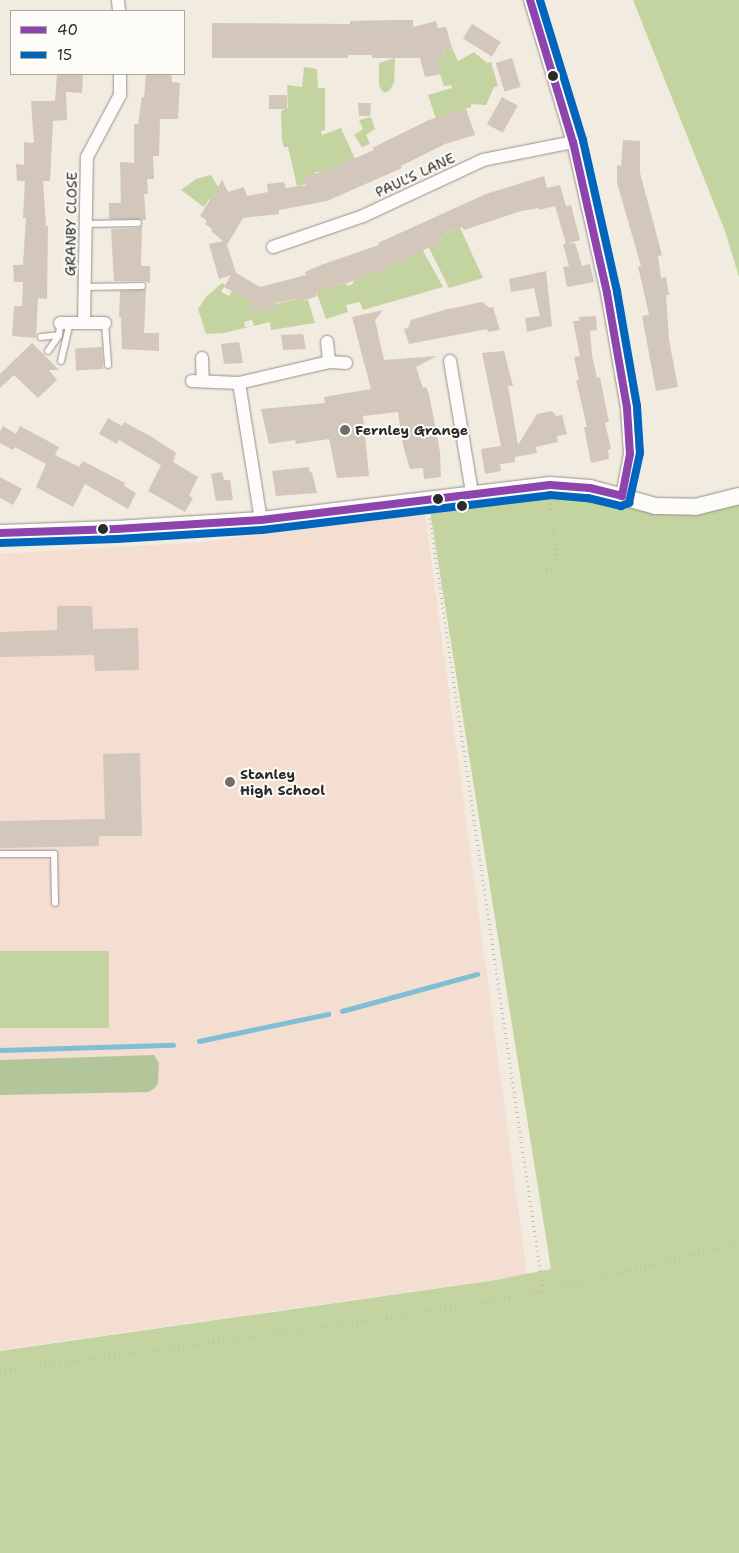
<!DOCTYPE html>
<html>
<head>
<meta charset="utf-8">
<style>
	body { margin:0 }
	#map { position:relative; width:739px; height:1553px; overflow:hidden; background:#f1ebe0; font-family:"Shantell Sans",sans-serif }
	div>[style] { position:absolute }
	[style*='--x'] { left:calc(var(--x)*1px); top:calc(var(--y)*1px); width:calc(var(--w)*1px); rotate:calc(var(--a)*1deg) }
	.built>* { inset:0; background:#f4ddd1 }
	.green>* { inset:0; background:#c4d4a0; transform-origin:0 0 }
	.forest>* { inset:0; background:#b3c699 }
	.stream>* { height:4.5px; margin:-2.25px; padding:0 2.25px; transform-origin:2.25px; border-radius:2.25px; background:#80bfd3 }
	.building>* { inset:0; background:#d2c7ba; transform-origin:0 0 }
	.path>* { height:2.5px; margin-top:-1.25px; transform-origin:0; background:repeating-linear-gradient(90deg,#bfbebc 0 1px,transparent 0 5px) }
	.roads { filter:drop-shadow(0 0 1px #94918c) drop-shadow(0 0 1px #94918c) }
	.service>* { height:6px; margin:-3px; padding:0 3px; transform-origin:3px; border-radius:3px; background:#fdfcfa }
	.minor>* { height:12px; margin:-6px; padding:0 6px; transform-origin:6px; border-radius:6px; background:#fdfcfa }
	.tertiary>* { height:16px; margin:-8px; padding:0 8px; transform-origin:8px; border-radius:8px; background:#fdfcfa }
	.bus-1>* { height:8px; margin:-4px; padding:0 4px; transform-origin:4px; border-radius:4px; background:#8e44ad }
	.bus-2>* { height:8px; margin:-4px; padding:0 4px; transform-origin:4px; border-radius:4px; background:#0065bd }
	.dots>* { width:14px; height:14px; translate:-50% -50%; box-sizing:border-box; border:2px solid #fdfcf7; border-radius:50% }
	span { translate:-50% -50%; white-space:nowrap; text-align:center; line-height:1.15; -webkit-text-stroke:4px #fdfcf7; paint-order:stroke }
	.street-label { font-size:14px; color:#2b2b2b }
	.poi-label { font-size:14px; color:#2b2b2b; font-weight:700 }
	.left { translate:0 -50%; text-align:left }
	.legend { position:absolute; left:10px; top:10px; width:175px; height:65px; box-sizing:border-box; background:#fdfcf7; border:1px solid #a9a8a5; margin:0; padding:6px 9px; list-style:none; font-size:15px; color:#2b2b2b }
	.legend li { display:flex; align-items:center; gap:10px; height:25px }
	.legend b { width:25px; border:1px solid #a9a8a5 }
</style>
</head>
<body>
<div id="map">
	<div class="built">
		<div style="clip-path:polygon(425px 514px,527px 1275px,0 1350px,0 554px,203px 542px)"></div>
	</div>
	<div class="green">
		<div style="clip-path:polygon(633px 0,739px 0,739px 277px,725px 231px)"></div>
		<div style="clip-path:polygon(452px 48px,458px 61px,474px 52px,487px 63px,491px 62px,498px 86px,494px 87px,486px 105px,471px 104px,471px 107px,436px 119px,428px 95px,452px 88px,451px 85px,444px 86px,435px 59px,445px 57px,444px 50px)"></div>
		<div style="clip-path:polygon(395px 58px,394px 83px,389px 91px,384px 93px,379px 86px,379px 63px)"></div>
		<div style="clip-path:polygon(304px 67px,317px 69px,318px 88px,325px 88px,325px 130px,321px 131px,322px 135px,341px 128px,355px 159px,338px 173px,315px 172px,316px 178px,305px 177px,306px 184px,297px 186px,288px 147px,284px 147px,282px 140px,281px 111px,288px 108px,287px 85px,302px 87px)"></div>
		<div style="clip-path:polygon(371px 117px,375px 129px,366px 135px,370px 144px,362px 147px,354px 135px,363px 129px,359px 120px)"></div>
		<div style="clip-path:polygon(211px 175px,221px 192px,227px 190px,241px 213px,209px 199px,204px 207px,181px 190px,196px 179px)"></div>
		<div style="clip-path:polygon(457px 221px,483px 278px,449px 288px,427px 244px,442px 241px,440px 237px,456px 230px,452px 222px)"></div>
		<div style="clip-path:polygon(421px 247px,443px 287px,363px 310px,360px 302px,346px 305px,348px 312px,326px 319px,316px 291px,341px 283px,342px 285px,347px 284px,347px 286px,353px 284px,353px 281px)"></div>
		<div style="clip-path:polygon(222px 283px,225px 285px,221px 292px,229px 296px,232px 291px,270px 310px,277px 308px,275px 304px,302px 298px,303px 301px,308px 300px,315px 323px,271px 330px,270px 322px,254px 326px,252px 320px,244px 322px,245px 327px,253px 326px,223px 333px,206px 334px,198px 309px,206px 297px)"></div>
		<div style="clip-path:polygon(548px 492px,739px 504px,739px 1553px,0 1553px,0 1351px,496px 1280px,551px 1269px,429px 505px)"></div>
		<div style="left:0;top:951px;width:109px;height:77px"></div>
	</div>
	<div class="forest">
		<div style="clip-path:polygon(154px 1055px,159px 1063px,158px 1083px,155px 1088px,148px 1092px,0 1095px,0 1060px)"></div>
	</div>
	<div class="stream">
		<div style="--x:342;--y:1011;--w:140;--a:-15.3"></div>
		<div style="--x:199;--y:1041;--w:132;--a:-11.8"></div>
		<div style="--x:0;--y:1050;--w:173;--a:-1.7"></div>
	</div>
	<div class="building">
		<div style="clip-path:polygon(396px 20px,413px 20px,413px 27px,436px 21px,438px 28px,446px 27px,452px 48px,444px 50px,445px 57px,436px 59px,441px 74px,425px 77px,420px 58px,372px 58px,372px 55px,348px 55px,348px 58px,212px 58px,212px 23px,350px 24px,350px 21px)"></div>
		<div style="left:472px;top:24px;width:34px;height:17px;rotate:32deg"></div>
		<div style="left:512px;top:58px;width:30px;height:17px;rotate:73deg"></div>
		<div style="clip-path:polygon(57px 74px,83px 74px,82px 93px,66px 92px,67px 120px,53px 121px,50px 181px,43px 181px,46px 226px,48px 226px,47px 299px,38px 298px,36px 338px,12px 336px,14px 306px,22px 306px,23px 282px,14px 282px,13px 265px,23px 265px,26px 218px,23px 218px,25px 181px,17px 181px,16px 164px,24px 165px,24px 142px,34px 143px,31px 101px,55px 101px)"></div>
		<div style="clip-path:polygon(146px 74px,171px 74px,172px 82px,180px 83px,178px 119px,160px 119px,159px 156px,153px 156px,154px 179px,147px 179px,148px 194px,144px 194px,146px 220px,109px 219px,109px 203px,121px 203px,120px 162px,134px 163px,134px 124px,138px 124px,142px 97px,144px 97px)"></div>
		<div style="left:269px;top:95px;width:18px;height:14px"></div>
		<div style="left:502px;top:97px;width:18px;height:31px;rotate:29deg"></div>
		<div style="clip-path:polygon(358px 103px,371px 103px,370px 116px,359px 116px)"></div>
		<div style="clip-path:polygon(466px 109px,475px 135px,445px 144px,401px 166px,402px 168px,327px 201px,279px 210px,279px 214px,243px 218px,227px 245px,236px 273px,260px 287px,306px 275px,305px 272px,321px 265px,379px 245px,378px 243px,486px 194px,544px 176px,547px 188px,560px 185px,566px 206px,571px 205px,580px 240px,566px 244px,555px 206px,539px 210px,539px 208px,521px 211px,464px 230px,462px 227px,440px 237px,442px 241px,390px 267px,342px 285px,341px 283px,316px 292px,317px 296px,303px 301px,302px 298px,275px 303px,277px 308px,249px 314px,254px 303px,224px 287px,231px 275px,219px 279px,209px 244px,223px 241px,211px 231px,212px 229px,205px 224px,207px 221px,200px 216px,222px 180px,228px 192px,244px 187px,247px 196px,268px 192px,267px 184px,284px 182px,286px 188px,306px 185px,305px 177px,330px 169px,374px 150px,372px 148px,429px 120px)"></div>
		<div style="clip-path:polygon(623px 140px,640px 141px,640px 173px,662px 255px,658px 256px,661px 278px,666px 277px,669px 295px,666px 295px,669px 340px,678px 387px,656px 391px,642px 316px,649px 315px,638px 266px,641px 266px,617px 183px,617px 165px,621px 166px)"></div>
		<div style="clip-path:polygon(142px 225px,141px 266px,150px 266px,150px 283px,142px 281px,114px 281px,111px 229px,138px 228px)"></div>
		<div style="clip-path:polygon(575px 243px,582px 266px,590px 264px,594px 282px,567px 287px,563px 267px,569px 266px,563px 244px)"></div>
		<div style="clip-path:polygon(546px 271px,552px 326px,527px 332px,525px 318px,540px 316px,534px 288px,511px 292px,509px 279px)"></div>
		<div style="clip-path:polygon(146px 289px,144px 333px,159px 333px,159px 351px,122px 349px,121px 317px,119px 317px,120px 291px)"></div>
		<div style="clip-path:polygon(482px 302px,490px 308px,493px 307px,500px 330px,488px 332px,487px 329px,409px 344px,404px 329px,408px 328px,411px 320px,444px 310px)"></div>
		<div style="clip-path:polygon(383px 310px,375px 320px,384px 360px,437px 356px,416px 367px,423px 388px,426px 387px,429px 394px,440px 452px,441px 477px,424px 479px,423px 468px,410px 469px,403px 445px,398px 412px,363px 416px,369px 476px,337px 478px,329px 439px,296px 444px,295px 440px,269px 444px,261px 409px,325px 403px,324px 397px,371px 389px,352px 317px)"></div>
		<div style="clip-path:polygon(596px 316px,597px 330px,590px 331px,592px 356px,597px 378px,600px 377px,609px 422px,605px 423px,611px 449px,608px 450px,609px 459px,591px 463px,584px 427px,587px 427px,576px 380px,579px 380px,574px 357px,580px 356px,573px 321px,579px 321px,579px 317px)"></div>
		<div style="clip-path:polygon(303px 334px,306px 349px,283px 350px,281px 335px)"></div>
		<div style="clip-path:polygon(239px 342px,243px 363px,224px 364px,221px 344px)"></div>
		<div style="clip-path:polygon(32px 343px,59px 370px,49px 370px,57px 380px,38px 398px,14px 375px,0 388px,0 374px)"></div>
		<div style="left:102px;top:347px;width:22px;height:27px;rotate:87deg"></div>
		<div style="clip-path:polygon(504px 351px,513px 386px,508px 386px,518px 445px,537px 414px,552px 411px,556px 416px,562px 415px,567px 434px,557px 436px,558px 442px,536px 447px,537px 453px,515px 457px,515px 462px,500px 464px,501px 471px,485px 474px,481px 449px,501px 446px,482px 353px)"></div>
		<div style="clip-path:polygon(108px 418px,122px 426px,124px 422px,152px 437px,176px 453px,173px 462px,198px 477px,189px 496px,193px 498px,185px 512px,148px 491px,161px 465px,119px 440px,117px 444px,99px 434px)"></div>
		<div style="clip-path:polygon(3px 426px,16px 434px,20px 426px,59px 447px,55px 455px,79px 467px,83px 461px,125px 483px,124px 486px,136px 493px,128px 509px,85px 484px,73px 507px,36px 487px,46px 464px,15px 447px,13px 450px,0 443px,0 432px)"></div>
		<div style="clip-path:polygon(309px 467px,310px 473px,312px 472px,317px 493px,276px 496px,272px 471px)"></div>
		<div style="clip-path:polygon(222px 472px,224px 480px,230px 480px,233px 500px,216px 501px,211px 474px)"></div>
		<div style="clip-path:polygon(0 477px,22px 489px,13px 505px,0 498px)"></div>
		<div style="clip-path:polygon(57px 606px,92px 606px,93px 629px,138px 628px,139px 670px,95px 671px,94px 655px,0 657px,0 632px,57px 630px)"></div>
		<div style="clip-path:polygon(140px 753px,142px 836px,99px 836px,99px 846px,0 848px,0 821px,105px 819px,103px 754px)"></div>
	</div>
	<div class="path">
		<div style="--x:550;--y:499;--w:68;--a:83.3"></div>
		<div style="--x:541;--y:570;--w:33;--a:-5"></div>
		<div style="--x:543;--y:1291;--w:202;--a:-13.8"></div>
		<div style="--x:0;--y:1371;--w:385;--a:-7.8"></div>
		<div style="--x:381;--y:1319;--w:164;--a:-9.8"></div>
		<div style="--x:543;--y:1291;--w:784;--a:-98.36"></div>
	</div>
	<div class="roads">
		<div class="service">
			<div style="--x:86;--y:224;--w:52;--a:-1.1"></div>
			<div style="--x:85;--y:287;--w:57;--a:-1"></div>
			<div style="--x:105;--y:323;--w:42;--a:85.9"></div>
			<div style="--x:41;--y:337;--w:18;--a:-6"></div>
			<div style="--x:48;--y:351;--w:19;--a:-55"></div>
			<div style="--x:59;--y:335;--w:12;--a:-85"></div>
			<div style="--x:61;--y:361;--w:39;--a:-77"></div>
			<div style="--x:0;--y:854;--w:54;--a:0"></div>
			<div style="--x:54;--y:854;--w:49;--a:88.8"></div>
		</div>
		<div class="minor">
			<div style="--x:118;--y:0;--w:11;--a:85"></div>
			<div style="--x:530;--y:0;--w:148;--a:73.2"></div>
			<div style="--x:573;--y:142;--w:155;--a:77.3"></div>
			<div style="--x:607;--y:293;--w:117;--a:80.1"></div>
			<div style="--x:627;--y:408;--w:46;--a:86.3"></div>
			<div style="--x:630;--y:454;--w:43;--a:100.8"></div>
			<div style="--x:273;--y:247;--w:95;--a:-19"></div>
			<div style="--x:363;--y:216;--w:132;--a:-25"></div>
			<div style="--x:483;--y:160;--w:92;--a:-11.3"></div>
			<div style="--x:60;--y:323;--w:45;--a:0"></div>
			<div style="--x:84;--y:323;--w:166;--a:-89"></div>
			<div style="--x:87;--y:157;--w:70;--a:-62"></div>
			<div style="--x:120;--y:95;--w:21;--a:-90"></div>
			<div style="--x:327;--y:342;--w:20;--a:84"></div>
			<div style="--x:202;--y:358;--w:23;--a:88"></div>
			<div style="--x:450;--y:361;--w:134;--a:80.5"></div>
			<div style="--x:192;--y:381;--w:47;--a:2.4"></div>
			<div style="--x:239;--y:383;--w:92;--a:-13.1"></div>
			<div style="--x:329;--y:362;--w:17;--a:3"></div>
			<div style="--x:239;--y:383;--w:139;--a:80.9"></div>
		</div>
		<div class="tertiary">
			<div style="--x:0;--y:533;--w:116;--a:-2"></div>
			<div style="--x:116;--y:529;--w:145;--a:-3.6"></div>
			<div style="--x:261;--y:520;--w:291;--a:-6.9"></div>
			<div style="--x:550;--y:485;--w:40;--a:4.3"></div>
			<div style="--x:590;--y:488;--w:68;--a:15.3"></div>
			<div style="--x:656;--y:506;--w:39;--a:1"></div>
			<div style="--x:695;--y:507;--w:45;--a:-14"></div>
		</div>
	</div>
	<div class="bus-1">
		<div style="--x:530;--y:0;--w:148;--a:73.2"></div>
		<div style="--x:573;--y:142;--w:155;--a:77.3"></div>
		<div style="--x:607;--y:293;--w:117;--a:80.1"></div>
		<div style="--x:627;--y:408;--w:46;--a:86.3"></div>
		<div style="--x:630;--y:454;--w:43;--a:100.8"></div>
		<div style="--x:0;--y:533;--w:116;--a:-2"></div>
		<div style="--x:116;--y:529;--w:145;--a:-3.6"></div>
		<div style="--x:261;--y:520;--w:291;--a:-6.9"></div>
		<div style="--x:550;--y:485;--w:40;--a:4.3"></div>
		<div style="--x:590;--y:488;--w:33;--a:14"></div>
	</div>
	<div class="bus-2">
		<div style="--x:0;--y:543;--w:117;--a:-2"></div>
		<div style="--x:117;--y:539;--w:145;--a:-3.6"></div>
		<div style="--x:262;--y:530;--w:290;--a:-6.9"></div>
		<div style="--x:550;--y:495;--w:38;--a:5"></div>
		<div style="--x:588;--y:498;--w:34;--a:14"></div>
		<div style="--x:621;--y:506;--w:9;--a:-21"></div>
		<div style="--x:629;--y:503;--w:51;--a:-77.6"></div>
		<div style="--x:640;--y:453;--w:47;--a:-93.7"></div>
		<div style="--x:637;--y:406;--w:117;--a:-99.9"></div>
		<div style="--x:617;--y:291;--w:155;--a:-102.7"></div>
		<div style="--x:583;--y:140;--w:146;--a:-107.1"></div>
	</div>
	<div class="dots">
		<div style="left:553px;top:76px;background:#2b2b2b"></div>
		<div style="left:345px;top:430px;background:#706e6a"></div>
		<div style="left:438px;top:499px;background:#2b2b2b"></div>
		<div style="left:462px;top:506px;background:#2b2b2b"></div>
		<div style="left:103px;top:529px;background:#2b2b2b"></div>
		<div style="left:230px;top:782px;background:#706e6a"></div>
	</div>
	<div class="street-label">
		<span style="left:415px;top:175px;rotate:-25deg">PAUL'S LANE</span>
		<span style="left:71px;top:224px;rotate:-89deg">GRANBY CLOSE</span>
	</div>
	<div class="poi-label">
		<span class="left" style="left:355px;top:430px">Fernley Grange</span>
		<span class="left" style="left:240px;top:782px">Stanley<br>High School</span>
	</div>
	<ul class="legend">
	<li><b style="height:6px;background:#8e44ad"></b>40</li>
	<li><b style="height:6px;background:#0065bd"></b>15</li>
	</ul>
</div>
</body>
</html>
